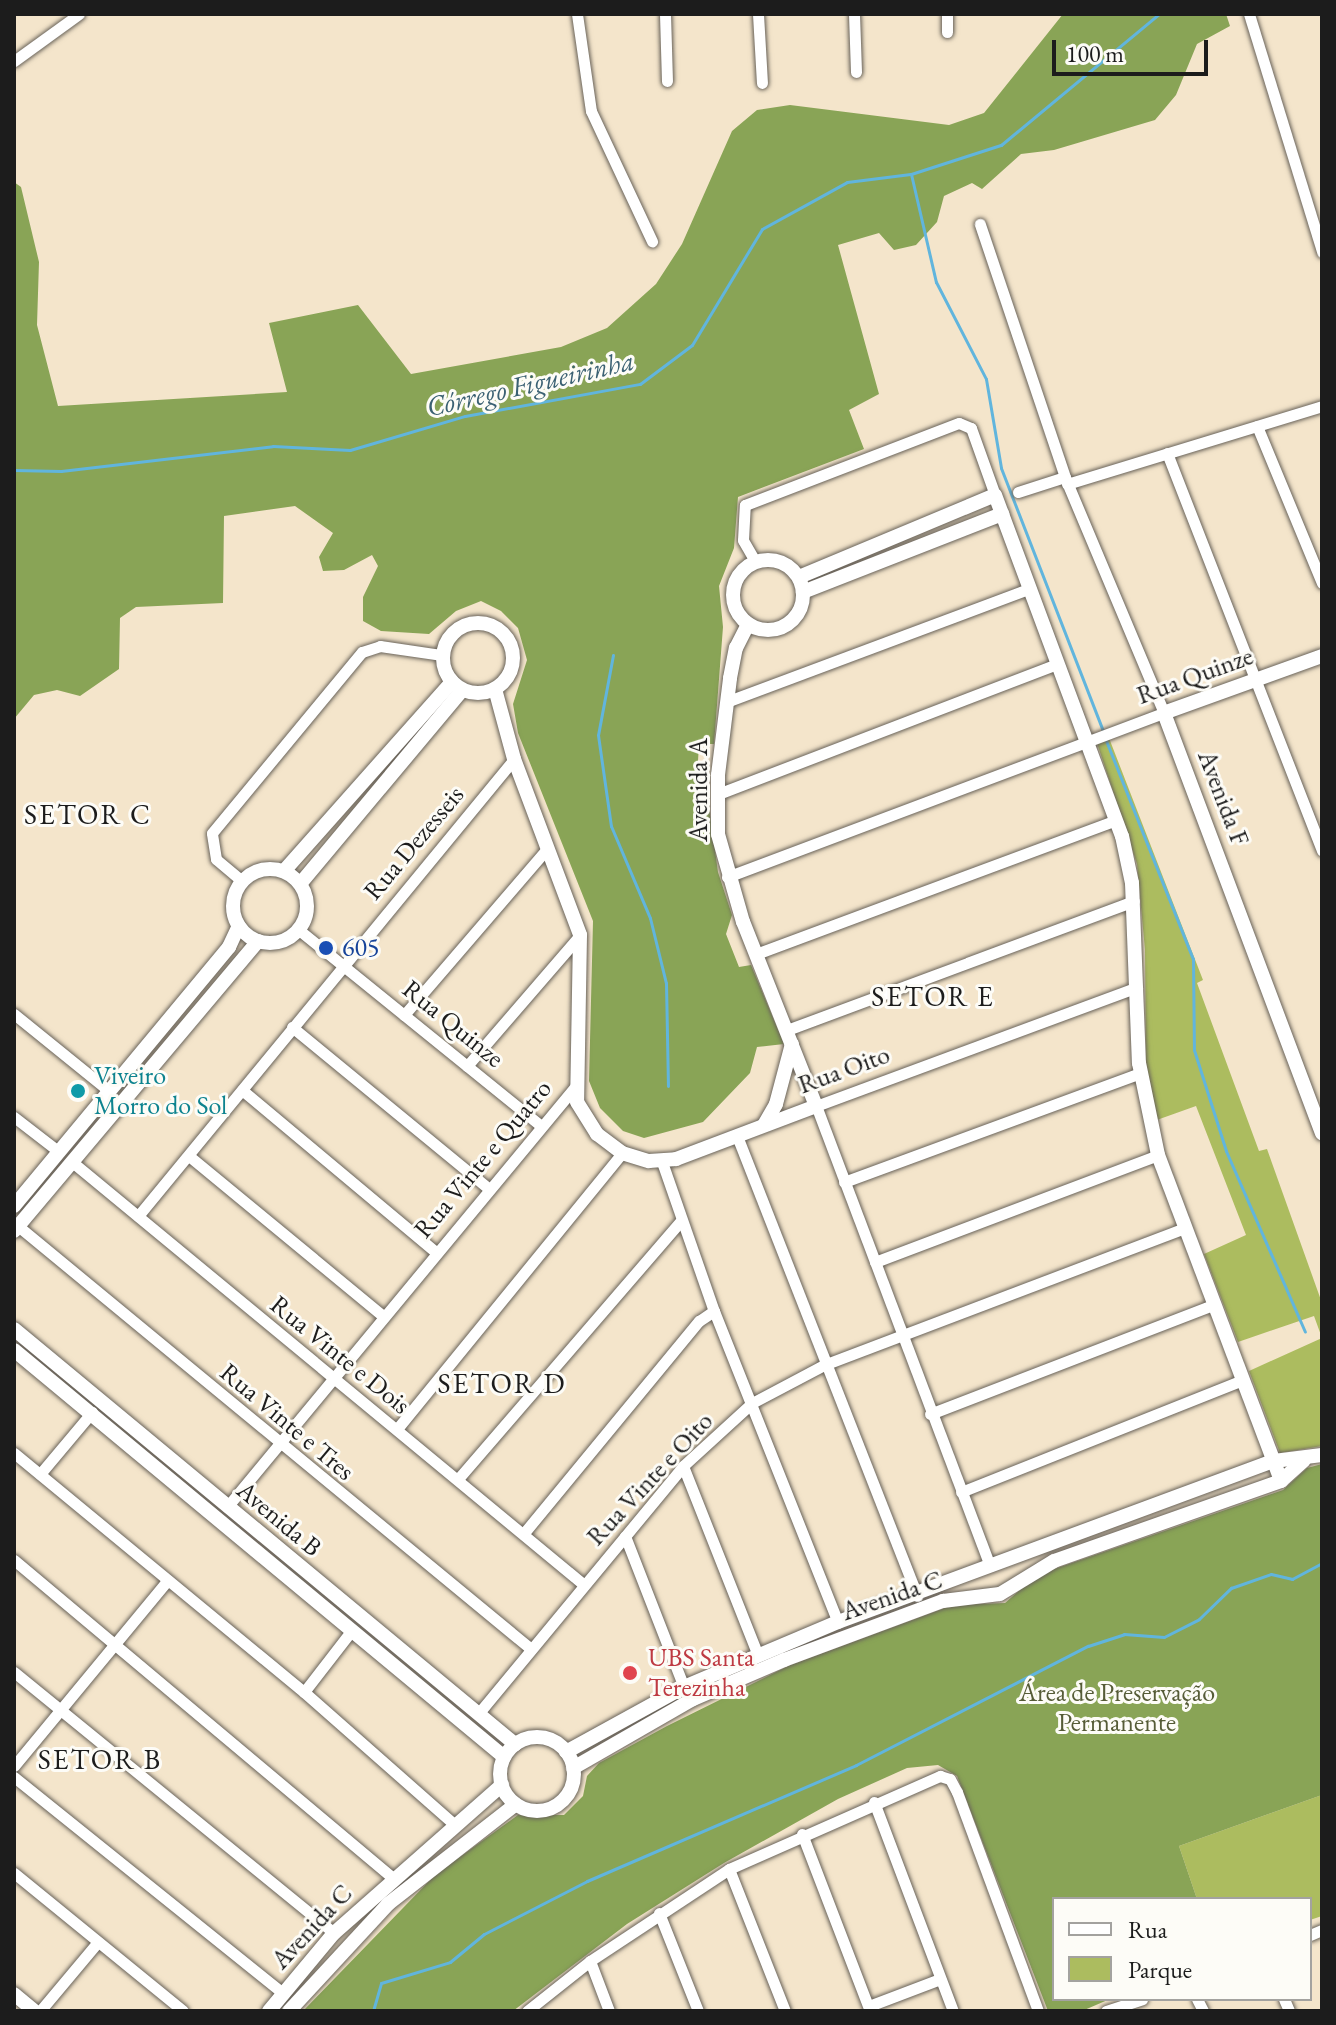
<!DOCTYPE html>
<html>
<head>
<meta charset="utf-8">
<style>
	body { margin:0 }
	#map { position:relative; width:1336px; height:2025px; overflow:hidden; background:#f4e5cb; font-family:"EB Garamond",serif }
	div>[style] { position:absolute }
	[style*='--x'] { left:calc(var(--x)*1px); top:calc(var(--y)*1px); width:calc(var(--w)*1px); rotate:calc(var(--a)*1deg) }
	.green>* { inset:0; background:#acbc5f }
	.forest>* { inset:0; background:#89a456 }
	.stream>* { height:3px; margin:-1.5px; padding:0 1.5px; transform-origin:1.5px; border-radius:1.5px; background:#61b5dd }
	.roads { filter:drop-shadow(0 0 2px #686259) drop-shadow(0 0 2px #686259) }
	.minor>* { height:11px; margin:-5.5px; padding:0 5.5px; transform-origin:5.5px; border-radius:5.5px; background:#fff }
	.tertiary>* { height:14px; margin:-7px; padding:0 7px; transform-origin:7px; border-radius:7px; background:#fff }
	.tertiary>.ring { margin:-7px; padding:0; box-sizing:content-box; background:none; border:14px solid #fff; border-radius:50% }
	.dots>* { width:22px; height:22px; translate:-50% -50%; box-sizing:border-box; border:4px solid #fdfcf7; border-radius:50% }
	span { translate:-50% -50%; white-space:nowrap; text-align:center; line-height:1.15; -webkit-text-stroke:6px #fdfcf7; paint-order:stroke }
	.street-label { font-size:26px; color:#1c1c1c }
	.transit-label { font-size:26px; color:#164399 }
	.left { translate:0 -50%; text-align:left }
	.culture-label { font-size:26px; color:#0d838f }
	.health-label { font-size:26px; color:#be3a42 }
	.park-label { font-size:26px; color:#565c37 }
	.water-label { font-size:28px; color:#3b6173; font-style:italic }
	.neighbourhood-label { font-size:28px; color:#1c1c1c; letter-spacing:2px }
	.frame { position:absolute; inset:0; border:16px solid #1c1c1c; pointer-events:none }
	.legend { position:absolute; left:1052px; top:1897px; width:260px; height:104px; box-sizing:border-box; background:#fdfcf7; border:2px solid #a3a29f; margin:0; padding:10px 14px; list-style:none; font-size:24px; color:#1c1c1c }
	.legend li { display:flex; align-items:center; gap:16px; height:40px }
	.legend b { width:40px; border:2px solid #a3a29f }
	.scale { position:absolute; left:1052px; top:40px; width:156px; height:36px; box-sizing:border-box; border:4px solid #1c1c1c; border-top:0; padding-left:10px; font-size:24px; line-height:28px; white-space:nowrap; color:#1c1c1c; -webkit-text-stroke:6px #fdfcf7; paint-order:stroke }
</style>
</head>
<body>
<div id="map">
	<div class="green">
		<div style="clip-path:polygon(1109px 738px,1203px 980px,1197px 983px,1259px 1151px,1267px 1149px,1322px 1303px,1322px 1446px,1280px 1453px,1249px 1371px,1322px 1338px,1314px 1316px,1238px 1342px,1204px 1254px,1246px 1235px,1196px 1106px,1154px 1121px,1146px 1071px,1145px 950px,1137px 864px,1097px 743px)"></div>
		<div style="clip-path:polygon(1322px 1795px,1322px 1916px,1310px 1920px,1310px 1899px,1197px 1899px,1179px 1846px)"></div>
	</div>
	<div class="forest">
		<div style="clip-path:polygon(1063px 14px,1226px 14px,1230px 26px,1197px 44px,1176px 95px,1155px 120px,1054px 150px,1021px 154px,982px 189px,972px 183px,944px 196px,937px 222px,916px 245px,894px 250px,879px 233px,838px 245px,879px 394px,849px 410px,864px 449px,738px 497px,734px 548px,719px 586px,723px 627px,714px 744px,699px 744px,696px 795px,708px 801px,718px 872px,732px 915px,726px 934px,739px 967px,751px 965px,784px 1044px,757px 1047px,750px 1073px,703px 1122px,644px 1138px,623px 1131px,600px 1108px,589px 1081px,593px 921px,518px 733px,513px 704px,527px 660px,518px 628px,501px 611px,481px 601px,456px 611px,429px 634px,381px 631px,363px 621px,363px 597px,378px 566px,372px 555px,344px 570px,323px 571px,319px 557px,333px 533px,295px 506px,224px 516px,223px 603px,136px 607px,120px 618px,119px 669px,80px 696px,57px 690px,34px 695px,14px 719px,14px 182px,21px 187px,39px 262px,37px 325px,58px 406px,287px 392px,269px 323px,358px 305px,411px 374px,561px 347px,607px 328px,656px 284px,682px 244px,732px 131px,757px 110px,790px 105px,949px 125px,984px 113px)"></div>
		<div style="clip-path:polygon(1322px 1464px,1322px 1795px,1179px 1846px,1197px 1899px,1054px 1899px,1054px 1999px,1110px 1999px,1082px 2011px,1048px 2011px,957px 1776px,938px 1765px,907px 1768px,838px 1799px,724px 1863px,627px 1924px,513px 2011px,303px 2011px,435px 1875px,518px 1815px,564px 1815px,583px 1796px,587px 1776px,599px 1763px,667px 1726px,788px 1666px,953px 1605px,1005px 1603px,1037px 1575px,1283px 1490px,1307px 1468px)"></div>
	</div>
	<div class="stream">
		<div style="--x:911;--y:174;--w:111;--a:77"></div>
		<div style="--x:936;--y:282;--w:109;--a:62.7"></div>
		<div style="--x:986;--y:379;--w:90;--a:80.4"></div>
		<div style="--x:1001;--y:468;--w:282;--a:68.8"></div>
		<div style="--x:14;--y:470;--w:47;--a:1.2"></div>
		<div style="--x:61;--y:471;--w:213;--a:-6.7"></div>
		<div style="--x:273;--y:446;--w:77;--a:3"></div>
		<div style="--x:350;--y:450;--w:120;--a:-16.5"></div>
		<div style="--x:465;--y:416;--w:178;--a:-10.4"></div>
		<div style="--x:640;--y:384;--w:65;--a:-36.9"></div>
		<div style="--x:692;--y:345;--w:135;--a:-58.9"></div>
		<div style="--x:762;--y:229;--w:97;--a:-28.9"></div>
		<div style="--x:847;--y:182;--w:64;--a:-7.1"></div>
		<div style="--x:911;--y:174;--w:95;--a:-17.9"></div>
		<div style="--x:1001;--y:145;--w:205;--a:-39.7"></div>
		<div style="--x:613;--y:655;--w:81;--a:100.6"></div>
		<div style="--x:598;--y:735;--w:92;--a:81.9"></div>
		<div style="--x:611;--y:826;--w:100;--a:67"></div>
		<div style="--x:650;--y:918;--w:67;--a:76.2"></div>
		<div style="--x:666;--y:983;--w:103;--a:88.9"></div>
		<div style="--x:1105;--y:738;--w:238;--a:68.3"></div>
		<div style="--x:1193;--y:959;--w:91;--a:89.4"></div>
		<div style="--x:1194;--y:1050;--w:106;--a:72.4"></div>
		<div style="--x:1226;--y:1151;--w:197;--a:66.4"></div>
		<div style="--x:373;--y:2011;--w:29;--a:-74"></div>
		<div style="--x:381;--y:1983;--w:72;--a:-16.9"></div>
		<div style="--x:450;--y:1962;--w:44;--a:-39.5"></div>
		<div style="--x:484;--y:1934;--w:116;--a:-27.2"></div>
		<div style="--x:587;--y:1881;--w:293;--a:-23.3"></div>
		<div style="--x:856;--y:1765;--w:261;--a:-27.2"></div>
		<div style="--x:1088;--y:1646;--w:38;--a:-18"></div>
		<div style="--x:1124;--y:1634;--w:40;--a:4.3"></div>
		<div style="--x:1164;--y:1637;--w:39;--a:-27"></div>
		<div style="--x:1199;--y:1619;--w:45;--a:-44.1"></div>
		<div style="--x:1231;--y:1588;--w:42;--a:-19.3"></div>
		<div style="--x:1271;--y:1574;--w:22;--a:13"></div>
		<div style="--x:1292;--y:1579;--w:34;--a:-28"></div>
	</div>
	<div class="roads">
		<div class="minor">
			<div style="--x:577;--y:14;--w:98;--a:81.8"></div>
			<div style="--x:591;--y:111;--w:144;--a:64.9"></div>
			<div style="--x:665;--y:14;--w:67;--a:88.3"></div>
			<div style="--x:758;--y:14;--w:69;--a:86.7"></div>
			<div style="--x:854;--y:14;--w:58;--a:88"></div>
			<div style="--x:947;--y:14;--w:18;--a:90"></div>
			<div style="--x:1249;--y:14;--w:249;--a:72.9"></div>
			<div style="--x:14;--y:61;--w:80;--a:-35.9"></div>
			<div style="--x:1257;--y:426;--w:170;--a:67.5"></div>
			<div style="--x:1167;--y:453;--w:427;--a:68.7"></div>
			<div style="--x:1067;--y:484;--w:267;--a:-17"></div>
			<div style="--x:1018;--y:492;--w:49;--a:-17.7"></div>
			<div style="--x:755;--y:561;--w:24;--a:-120"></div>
			<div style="--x:743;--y:540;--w:35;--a:-87"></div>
			<div style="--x:745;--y:505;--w:229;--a:-21"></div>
			<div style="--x:959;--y:423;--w:13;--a:23"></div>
			<div style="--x:971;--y:428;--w:71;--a:70.3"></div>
			<div style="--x:726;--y:702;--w:323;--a:-20.5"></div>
			<div style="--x:718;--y:794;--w:362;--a:-21"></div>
			<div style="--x:727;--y:877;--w:467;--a:-20.6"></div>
			<div style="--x:1164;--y:713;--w:256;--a:-112.8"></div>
			<div style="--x:1065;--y:477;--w:267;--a:-108.6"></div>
			<div style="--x:242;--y:881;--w:34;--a:-140"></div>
			<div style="--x:216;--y:859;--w:26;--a:-99"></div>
			<div style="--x:212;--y:833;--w:235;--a:-50.4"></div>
			<div style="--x:362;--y:652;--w:19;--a:-18"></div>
			<div style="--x:380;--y:646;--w:63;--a:8.3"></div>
			<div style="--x:299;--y:930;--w:310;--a:39"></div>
			<div style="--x:756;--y:954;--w:384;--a:-20.4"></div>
			<div style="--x:14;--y:1014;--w:122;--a:39"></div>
			<div style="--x:404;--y:1015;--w:219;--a:-49.3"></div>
			<div style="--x:292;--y:1027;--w:254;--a:39.4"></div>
			<div style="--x:787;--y:1030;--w:370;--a:-20.4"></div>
			<div style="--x:467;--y:1066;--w:173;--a:-49.2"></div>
			<div style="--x:242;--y:1090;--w:254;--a:39.9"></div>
			<div style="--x:14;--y:1117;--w:56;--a:37.7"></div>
			<div style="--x:737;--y:1136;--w:494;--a:68.6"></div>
			<div style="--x:189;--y:1156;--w:251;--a:39.5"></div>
			<div style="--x:71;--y:1161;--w:664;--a:39.56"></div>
			<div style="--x:662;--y:1162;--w:158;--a:70.8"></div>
			<div style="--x:714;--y:1311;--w:335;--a:68.3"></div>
			<div style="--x:844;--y:1182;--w:315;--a:-20.2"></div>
			<div style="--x:138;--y:1216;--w:592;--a:-50.55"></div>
			<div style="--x:18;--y:1226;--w:665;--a:39.51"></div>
			<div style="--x:875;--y:1262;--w:303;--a:-20.7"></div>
			<div style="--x:930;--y:1414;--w:302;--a:-21.1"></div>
			<div style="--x:397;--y:1429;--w:356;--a:-50.8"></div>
			<div style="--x:14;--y:1453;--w:376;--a:39.5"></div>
			<div style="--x:304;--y:1692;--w:201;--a:41.4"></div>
			<div style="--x:683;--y:1466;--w:203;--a:68.4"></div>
			<div style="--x:40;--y:1474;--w:81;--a:-50"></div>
			<div style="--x:458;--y:1479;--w:341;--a:-49.2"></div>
			<div style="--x:961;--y:1492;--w:300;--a:-21.7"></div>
			<div style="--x:227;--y:1507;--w:545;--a:-50.36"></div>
			<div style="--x:524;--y:1533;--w:275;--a:-50.5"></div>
			<div style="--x:699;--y:1321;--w:18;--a:-34"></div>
			<div style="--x:625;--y:1536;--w:162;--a:68.7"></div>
			<div style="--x:14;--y:1560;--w:495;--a:40"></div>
			<div style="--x:990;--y:1566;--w:492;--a:-110.7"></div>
			<div style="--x:816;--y:1106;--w:342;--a:-20.3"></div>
			<div style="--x:14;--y:1672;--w:413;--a:39.2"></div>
			<div style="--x:304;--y:1692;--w:78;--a:-52.3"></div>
			<div style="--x:478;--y:1714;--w:322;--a:-50.4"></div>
			<div style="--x:683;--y:1466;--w:93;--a:-42.4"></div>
			<div style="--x:752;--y:1403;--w:81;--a:-27.8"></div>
			<div style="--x:824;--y:1365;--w:385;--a:-20.8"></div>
			<div style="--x:14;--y:1766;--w:241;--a:-50.4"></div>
			<div style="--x:14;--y:1777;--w:346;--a:38.8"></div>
			<div style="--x:874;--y:1802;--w:223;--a:69.3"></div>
			<div style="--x:802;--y:1834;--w:190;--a:69"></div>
			<div style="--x:729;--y:1869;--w:153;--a:68.5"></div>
			<div style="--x:14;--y:1873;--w:218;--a:39.2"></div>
			<div style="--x:659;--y:1913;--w:105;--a:68.3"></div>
			<div style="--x:1310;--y:1935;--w:13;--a:-23"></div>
			<div style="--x:590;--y:1961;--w:53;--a:69.2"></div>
			<div style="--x:1197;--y:1999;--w:13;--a:63"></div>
			<div style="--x:1284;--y:1999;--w:13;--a:67"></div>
			<div style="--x:869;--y:2006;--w:76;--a:-20.8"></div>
			<div style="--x:40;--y:2011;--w:90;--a:-50"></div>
			<div style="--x:527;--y:2011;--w:80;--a:-38.4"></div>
			<div style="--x:590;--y:1961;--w:167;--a:-33.5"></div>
			<div style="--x:729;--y:1869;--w:231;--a:-23.8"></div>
			<div style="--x:940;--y:1776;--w:10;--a:17"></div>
			<div style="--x:950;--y:1779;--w:15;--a:62"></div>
			<div style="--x:957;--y:1792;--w:233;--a:69.7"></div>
			<div style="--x:1106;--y:2011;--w:38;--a:-18"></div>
		</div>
		<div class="tertiary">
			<div class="ring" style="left:733px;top:560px;width:56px;height:56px"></div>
			<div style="--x:799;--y:577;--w:212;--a:-22.7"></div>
			<div style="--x:995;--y:495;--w:364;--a:69.6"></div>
			<div style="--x:1122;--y:836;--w:48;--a:78"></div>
			<div style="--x:1132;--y:883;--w:180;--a:87.8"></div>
			<div style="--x:1139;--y:1063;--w:94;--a:78.3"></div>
			<div style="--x:1158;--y:1155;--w:348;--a:69.3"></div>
			<div style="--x:803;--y:592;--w:214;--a:-21.4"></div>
			<div class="ring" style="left:443px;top:623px;width:56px;height:56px"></div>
			<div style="--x:1322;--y:656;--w:168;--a:160.2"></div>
			<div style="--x:1164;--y:713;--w:449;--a:69.4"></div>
			<div style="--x:495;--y:689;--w:73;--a:74.8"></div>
			<div style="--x:514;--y:759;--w:188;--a:69.4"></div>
			<div style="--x:580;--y:935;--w:167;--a:91"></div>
			<div style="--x:577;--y:1102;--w:38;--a:58"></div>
			<div style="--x:597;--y:1134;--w:31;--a:37"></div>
			<div style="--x:622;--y:1153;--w:28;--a:17"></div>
			<div style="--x:649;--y:1161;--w:27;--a:-4"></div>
			<div style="--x:676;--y:1159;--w:150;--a:-20.7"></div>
			<div style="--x:816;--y:1106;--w:198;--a:-111.6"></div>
			<div style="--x:743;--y:922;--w:91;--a:-105.9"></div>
			<div style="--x:718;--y:834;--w:59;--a:-90"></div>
			<div style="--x:718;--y:775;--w:98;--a:-82.9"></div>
			<div style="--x:730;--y:678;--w:31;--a:-79"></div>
			<div style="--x:736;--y:648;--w:27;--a:-63"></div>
			<div class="ring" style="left:233px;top:869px;width:60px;height:60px"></div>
			<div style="--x:284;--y:871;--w:253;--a:-48.4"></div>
			<div style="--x:300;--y:884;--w:253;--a:-50.1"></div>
			<div style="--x:764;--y:1125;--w:24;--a:-60"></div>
			<div style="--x:776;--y:1104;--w:62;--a:-75.1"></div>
			<div style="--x:14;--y:1206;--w:337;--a:-50.3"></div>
			<div style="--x:229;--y:947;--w:23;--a:-65"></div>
			<div style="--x:14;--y:1231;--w:379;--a:-49.9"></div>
			<div style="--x:14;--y:1329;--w:651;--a:39.64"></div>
			<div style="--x:14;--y:1350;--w:637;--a:39.71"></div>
			<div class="ring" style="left:500px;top:1737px;width:60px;height:60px"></div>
			<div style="--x:566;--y:1752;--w:135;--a:-28.8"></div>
			<div style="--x:684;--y:1687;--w:167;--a:-22.9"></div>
			<div style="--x:838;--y:1622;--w:465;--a:-20.3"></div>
			<div style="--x:1274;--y:1461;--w:48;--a:-7.1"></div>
			<div style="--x:573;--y:1768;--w:138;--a:-29.9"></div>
			<div style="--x:693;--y:1699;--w:99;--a:-23.2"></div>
			<div style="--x:784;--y:1660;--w:170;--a:-20.4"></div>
			<div style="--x:943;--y:1601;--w:57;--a:-7"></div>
			<div style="--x:1000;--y:1594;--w:63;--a:-31.4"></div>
			<div style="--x:1054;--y:1561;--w:241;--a:-19.4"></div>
			<div style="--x:1281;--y:1481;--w:31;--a:-42"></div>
			<div style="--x:14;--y:1994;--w:26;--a:40"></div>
			<div style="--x:269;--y:2011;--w:102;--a:-50.2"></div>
			<div style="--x:334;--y:1933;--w:224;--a:-41.4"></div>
			<div style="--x:289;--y:2011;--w:146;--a:-47.2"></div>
			<div style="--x:388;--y:1904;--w:162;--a:-38"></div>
		</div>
	</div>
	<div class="dots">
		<div style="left:326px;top:948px;background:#1a4fb4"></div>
		<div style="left:78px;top:1091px;background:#0f9aa8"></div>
		<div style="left:630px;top:1673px;background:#e0444e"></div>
	</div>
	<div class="street-label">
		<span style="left:1195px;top:676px;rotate:-20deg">Rua Quinze</span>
		<span style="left:699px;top:790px;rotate:-90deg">Avenida A</span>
		<span style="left:1223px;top:798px;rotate:69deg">Avenida F</span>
		<span style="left:414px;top:843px;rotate:-50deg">Rua Dezesseis</span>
		<span style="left:453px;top:1024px;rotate:39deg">Rua Quinze</span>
		<span style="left:844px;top:1070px;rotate:-20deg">Rua Oito</span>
		<span style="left:483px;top:1159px;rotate:-50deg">Rua Vinte e Quatro</span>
		<span style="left:340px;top:1355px;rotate:39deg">Rua Vinte e Dois</span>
		<span style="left:287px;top:1422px;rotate:40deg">Rua Vinte e Tres</span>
		<span style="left:650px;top:1479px;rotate:-47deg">Rua Vinte e Oito</span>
		<span style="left:279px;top:1519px;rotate:40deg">Avenida B</span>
		<span style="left:892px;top:1596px;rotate:-19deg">Avenida C</span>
		<span style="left:312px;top:1927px;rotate:-47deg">Avenida C</span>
	</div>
	<div class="transit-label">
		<span class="left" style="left:342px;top:948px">605</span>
	</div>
	<div class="culture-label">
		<span class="left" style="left:94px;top:1091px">Viveiro<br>Morro do Sol</span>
	</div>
	<div class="health-label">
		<span class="left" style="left:648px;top:1673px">UBS Santa<br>Terezinha</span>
	</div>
	<div class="park-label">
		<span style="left:1117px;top:1708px">Área de Preservação<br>Permanente</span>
	</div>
	<div class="water-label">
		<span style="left:530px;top:383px;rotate:-13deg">Córrego Figueirinha</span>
	</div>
	<div class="neighbourhood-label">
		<span style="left:88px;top:814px">SETOR C</span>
		<span style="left:933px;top:996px">SETOR E</span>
		<span style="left:502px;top:1383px">SETOR D</span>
		<span style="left:100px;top:1759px">SETOR B</span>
	</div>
	<div class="frame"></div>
	<ul class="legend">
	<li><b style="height:10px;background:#fff"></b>Rua</li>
	<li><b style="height:22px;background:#acbc5f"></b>Parque</li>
	</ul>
	<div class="scale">100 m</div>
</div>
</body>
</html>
